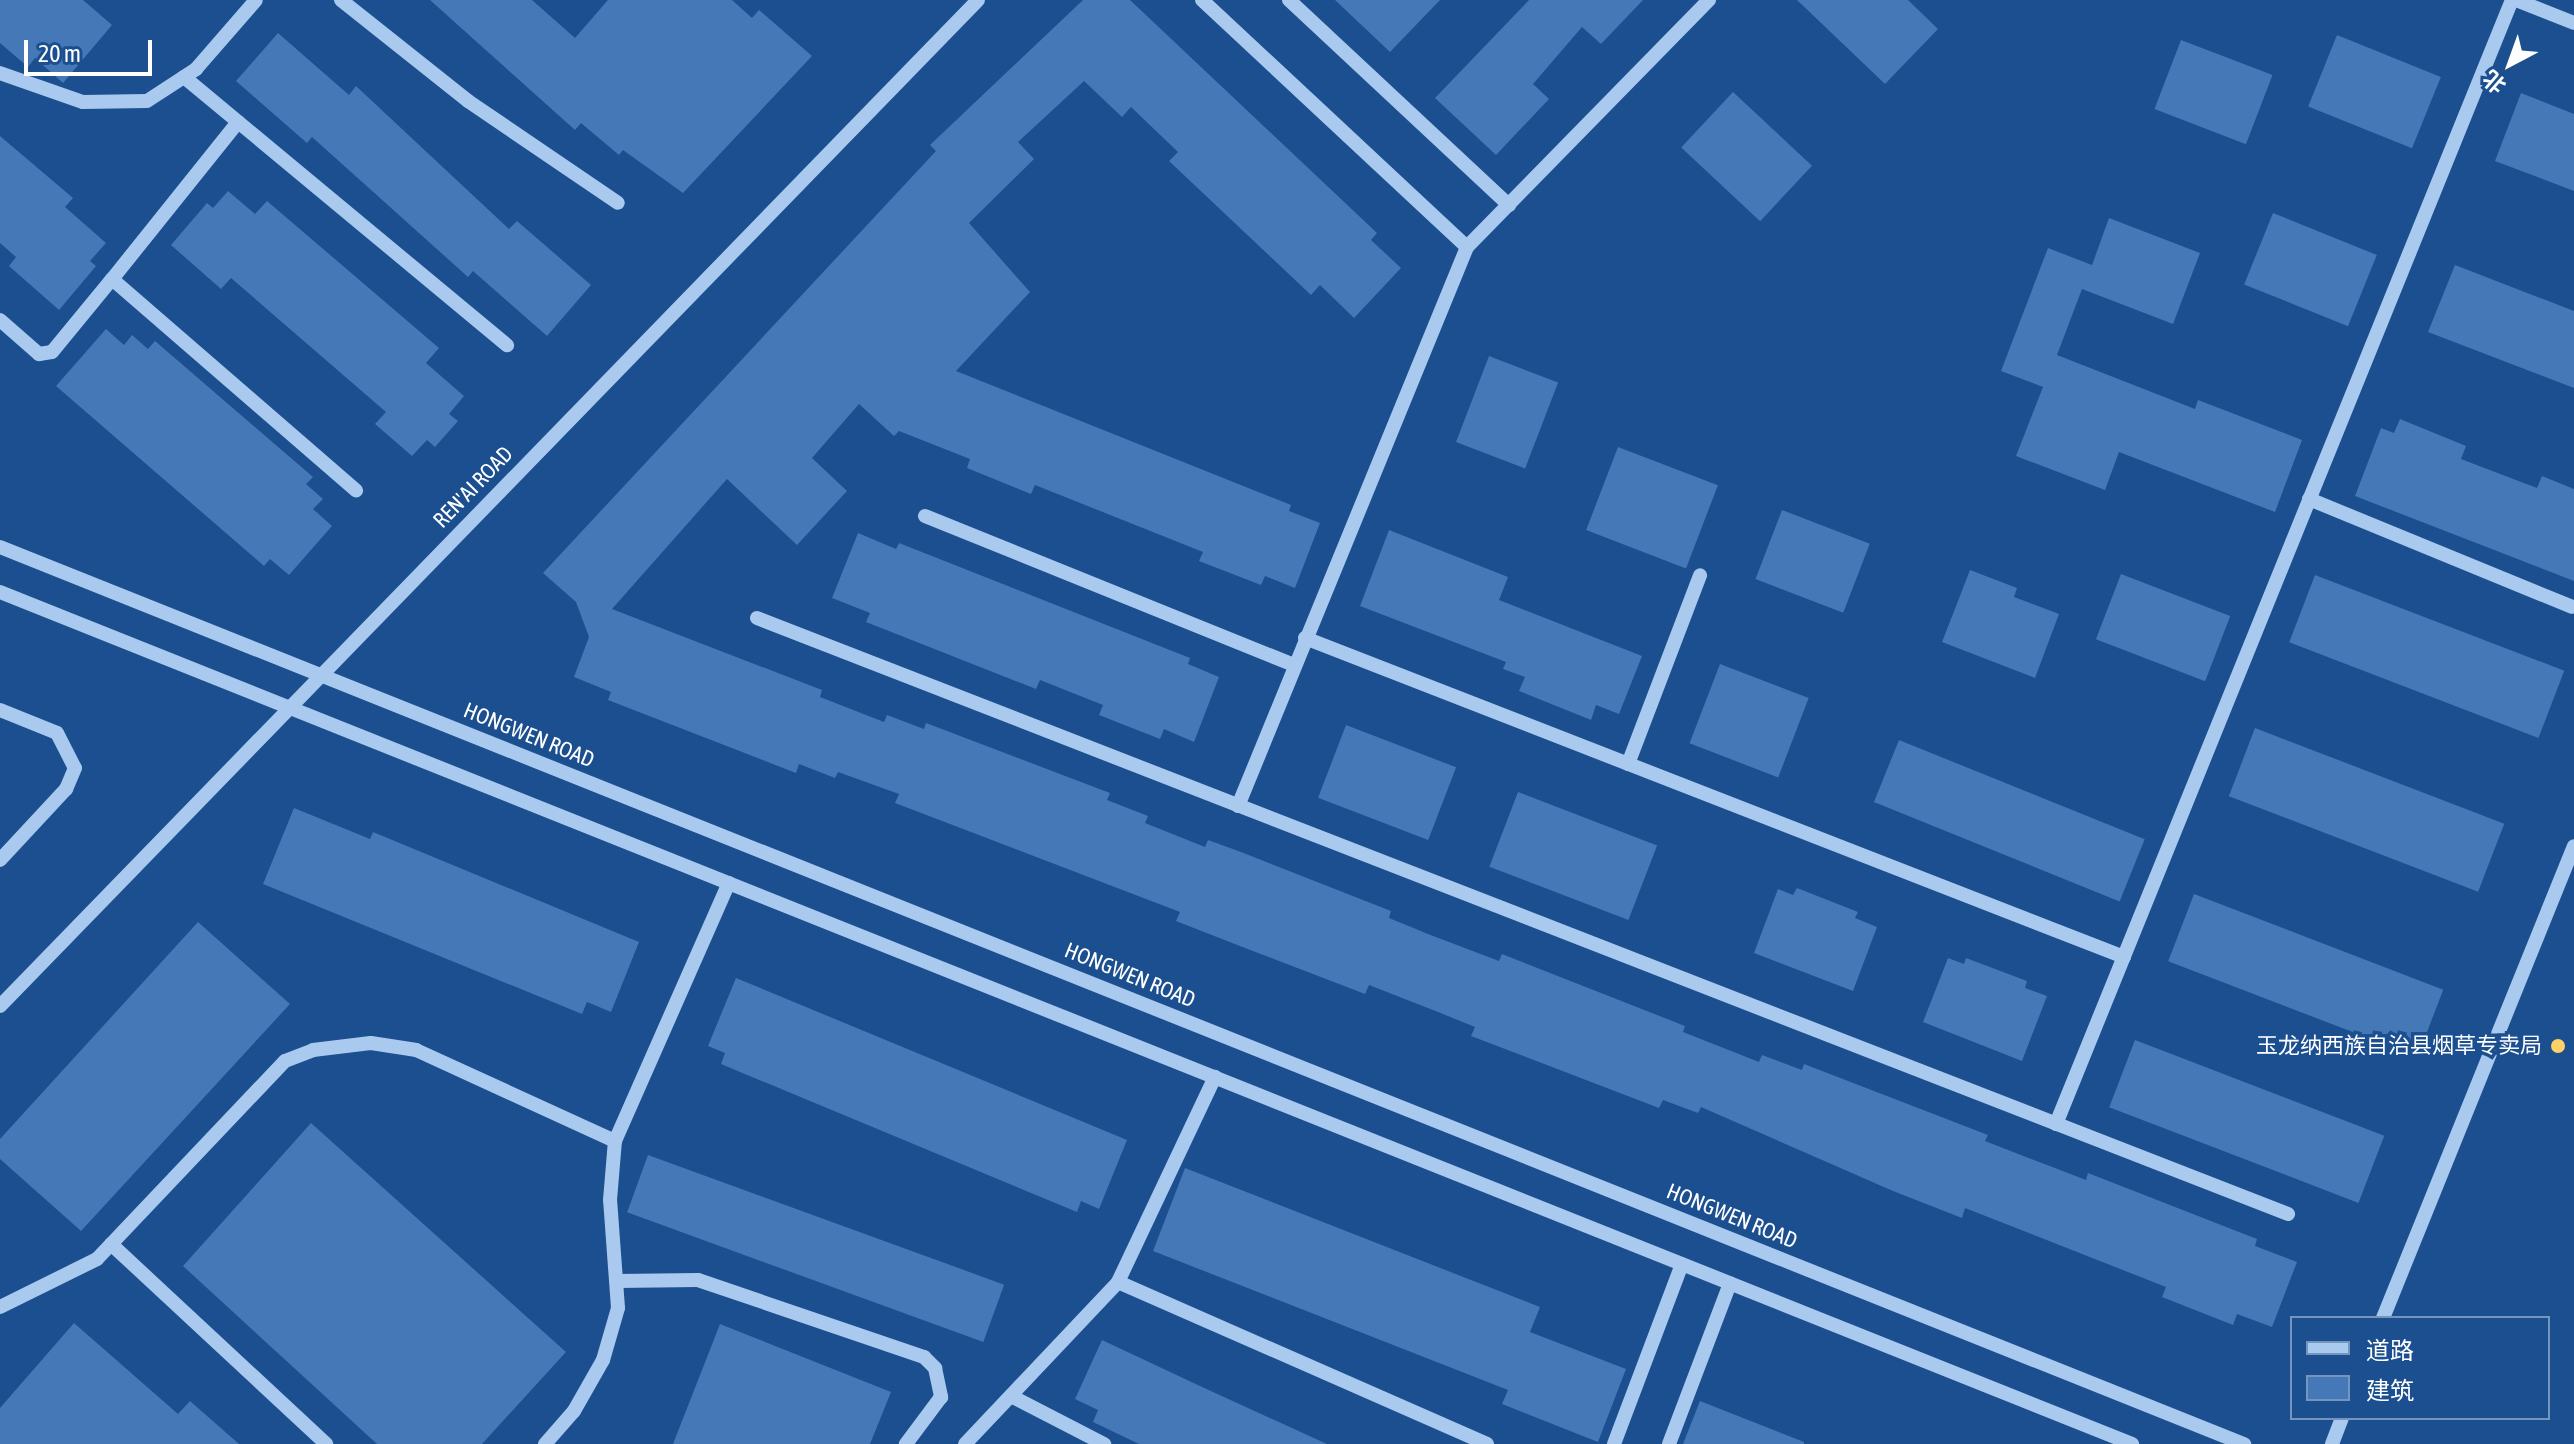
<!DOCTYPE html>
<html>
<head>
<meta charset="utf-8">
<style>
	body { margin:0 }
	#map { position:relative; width:2574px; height:1444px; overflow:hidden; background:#1b4f8f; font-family:"Asap Condensed","Noto Sans SC",sans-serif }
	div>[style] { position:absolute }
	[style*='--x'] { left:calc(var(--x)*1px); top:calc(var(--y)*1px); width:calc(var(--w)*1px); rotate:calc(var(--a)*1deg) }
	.building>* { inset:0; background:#4478b7; transform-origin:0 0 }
	.minor>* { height:14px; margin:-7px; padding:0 7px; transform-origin:7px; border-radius:7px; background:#a9c9ee }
	.dots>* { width:22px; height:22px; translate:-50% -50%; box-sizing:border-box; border:4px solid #1b4f8f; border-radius:50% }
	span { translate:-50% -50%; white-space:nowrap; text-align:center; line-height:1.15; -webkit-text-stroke:7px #1b4f8f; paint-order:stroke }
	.street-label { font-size:22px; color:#fff }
	.poi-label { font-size:22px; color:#fff }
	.right { translate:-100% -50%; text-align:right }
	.legend { position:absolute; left:2290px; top:1316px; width:260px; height:104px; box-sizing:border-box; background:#1b4f8f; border:2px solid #7695bc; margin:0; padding:10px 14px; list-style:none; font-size:24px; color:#fff }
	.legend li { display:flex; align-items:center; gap:16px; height:40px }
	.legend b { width:40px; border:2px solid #7695bc }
	.north { position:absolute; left:2470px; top:24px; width:80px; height:80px; -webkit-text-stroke:6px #1b4f8f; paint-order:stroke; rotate:221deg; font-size:22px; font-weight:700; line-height:32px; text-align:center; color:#fff }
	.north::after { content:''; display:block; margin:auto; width:28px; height:36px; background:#fff; clip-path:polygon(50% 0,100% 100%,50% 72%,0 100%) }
	.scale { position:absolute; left:24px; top:40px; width:128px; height:36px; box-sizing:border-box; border:4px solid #fff; border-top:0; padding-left:10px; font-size:24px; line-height:28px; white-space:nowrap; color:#fff; -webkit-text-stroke:6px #1b4f8f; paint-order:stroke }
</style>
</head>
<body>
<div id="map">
	<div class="building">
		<div style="clip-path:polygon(0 0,83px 0,112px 25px,63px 83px,35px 58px,28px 67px,0 43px)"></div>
		<div style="clip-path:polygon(430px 0,532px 0,575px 38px,608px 0,732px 0,752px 18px,759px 10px,812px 56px,683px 193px,623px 150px,619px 155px,581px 123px,575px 130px)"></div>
		<div style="clip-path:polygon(1083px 0,1130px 0,1377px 233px,1371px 240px,1401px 268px,1354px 318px,1320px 285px,1311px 295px,1169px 161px,1178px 152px,1131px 107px,1122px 117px,1084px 81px,1018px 142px,1034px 159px,969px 223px,1030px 292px,956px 371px,1291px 505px,1289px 511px,1320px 523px,1295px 588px,1265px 576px,1261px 585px,1199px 561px,1203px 552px,1035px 485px,1031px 494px,967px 468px,970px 459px,899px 431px,894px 436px,859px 404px,812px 458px,847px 491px,797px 545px,727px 479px,612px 609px,822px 690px,820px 697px,884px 722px,887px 715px,924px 729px,926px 723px,1110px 793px,1107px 800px,1148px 816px,1145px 823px,1205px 847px,1208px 840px,1241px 852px,1391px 911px,1389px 918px,1428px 934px,1499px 961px,1502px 954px,1685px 1026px,1683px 1032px,1759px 1062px,1762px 1055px,1802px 1070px,1804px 1064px,1988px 1135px,1985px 1141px,2026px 1157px,2086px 1180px,2088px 1173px,2257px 1239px,2255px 1246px,2297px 1262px,2272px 1327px,2237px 1314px,2233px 1325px,2162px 1297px,2166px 1287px,1965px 1208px,1962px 1218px,1893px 1191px,1701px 1107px,1698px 1113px,1663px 1100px,1659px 1108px,1471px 1036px,1475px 1027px,1438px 1012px,1369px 985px,1365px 994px,1245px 948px,1176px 921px,1180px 912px,895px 803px,899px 794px,838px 772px,835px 778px,799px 764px,796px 773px,608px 700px,611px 692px,574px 677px,589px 637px,576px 602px,543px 573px,936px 151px,930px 145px)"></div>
		<div style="clip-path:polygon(1335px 0,1440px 0,1390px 52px)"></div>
		<div style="clip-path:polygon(1529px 0,1643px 0,1601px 44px,1582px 27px,1533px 84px,1549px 99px,1496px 155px,1435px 98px)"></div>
		<div style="clip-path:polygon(1797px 0,1908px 0,1938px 29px,1885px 84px)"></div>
		<div style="clip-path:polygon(278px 33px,349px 95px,356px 86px,509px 229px,517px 221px,591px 285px,547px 336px,473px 271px,468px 277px,312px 137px,307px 143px,236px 81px)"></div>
		<div style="left:2337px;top:35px;width:112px;height:77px;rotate:22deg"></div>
		<div style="left:2181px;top:40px;width:98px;height:74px;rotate:21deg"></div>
		<div style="left:1733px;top:92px;width:108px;height:76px;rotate:43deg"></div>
		<div style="clip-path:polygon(2521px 93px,2574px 114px,2574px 191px,2495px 161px)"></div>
		<div style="clip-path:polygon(0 136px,73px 198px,65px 207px,106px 243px,90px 261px,96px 266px,59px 310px,9px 266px,16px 257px,0 243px)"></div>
		<div style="clip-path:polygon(228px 191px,255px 214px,267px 201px,439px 348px,426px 363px,464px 396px,449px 414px,458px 421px,435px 447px,427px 440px,412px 456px,375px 424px,386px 412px,231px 278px,221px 289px,171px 245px,207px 203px,213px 208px)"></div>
		<div style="left:2273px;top:213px;width:112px;height:77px;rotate:22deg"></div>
		<div style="clip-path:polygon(2109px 218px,2200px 253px,2173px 324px,2082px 289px,2057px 355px,2195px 409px,2198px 400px,2302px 440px,2275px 512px,2119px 452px,2105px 490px,2016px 456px,2043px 387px,2001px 371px,2048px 248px,2092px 265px)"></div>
		<div style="clip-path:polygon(2455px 265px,2574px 311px,2574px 388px,2428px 332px)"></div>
		<div style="clip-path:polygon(106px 329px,124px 345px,132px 335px,148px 349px,155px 341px,313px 477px,306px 484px,323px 499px,313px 509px,332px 526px,289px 575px,270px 559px,264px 566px,56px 386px)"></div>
		<div style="left:1489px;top:356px;width:74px;height:92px;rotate:21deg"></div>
		<div style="clip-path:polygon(2400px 419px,2466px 446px,2461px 459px,2537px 488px,2542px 476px,2574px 489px,2574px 581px,2355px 496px,2381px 428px,2394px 433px)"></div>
		<div style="left:1618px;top:447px;width:107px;height:89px;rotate:21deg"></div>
		<div style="left:1782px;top:510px;width:94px;height:74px;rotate:21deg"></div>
		<div style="clip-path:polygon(1389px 530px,1508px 577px,1499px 600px,1642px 656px,1619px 714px,1596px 705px,1591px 720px,1519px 691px,1525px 677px,1503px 669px,1506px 662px,1360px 606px)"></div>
		<div style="clip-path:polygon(858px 533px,896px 549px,899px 543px,1190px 658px,1188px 664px,1219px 677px,1194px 742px,1164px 729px,1160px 739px,1099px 715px,1103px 705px,1040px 680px,1036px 689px,866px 622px,870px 613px,832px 598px)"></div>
		<div style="clip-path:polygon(1970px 570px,2017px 588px,2014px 597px,2059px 614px,2035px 678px,1942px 642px)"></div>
		<div style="left:2121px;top:574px;width:117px;height:70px;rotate:21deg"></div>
		<div style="left:2315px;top:575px;width:267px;height:72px;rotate:21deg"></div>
		<div style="left:1720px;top:664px;width:95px;height:85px;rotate:21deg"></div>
		<div style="left:1346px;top:725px;width:118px;height:78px;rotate:21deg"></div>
		<div style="left:2255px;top:728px;width:267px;height:73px;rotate:21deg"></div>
		<div style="left:1899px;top:740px;width:265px;height:67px;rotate:22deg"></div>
		<div style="left:1518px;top:792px;width:149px;height:80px;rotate:21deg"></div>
		<div style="clip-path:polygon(294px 808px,370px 839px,373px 832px,639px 942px,611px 1012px,587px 1002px,582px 1014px,263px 884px)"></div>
		<div style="clip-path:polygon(1797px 888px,1858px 912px,1855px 918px,1877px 927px,1853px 991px,1754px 953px,1778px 889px,1793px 895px)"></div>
		<div style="left:2194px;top:894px;width:267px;height:72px;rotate:21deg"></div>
		<div style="clip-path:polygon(198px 922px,290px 1004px,81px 1231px,0 1159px,0 1139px)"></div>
		<div style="clip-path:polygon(1948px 958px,1964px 964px,1966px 958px,2027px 981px,2025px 988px,2047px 996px,2022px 1061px,1923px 1022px)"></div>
		<div style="clip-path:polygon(736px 978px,1127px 1140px,1099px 1209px,1081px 1201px,1077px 1212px,721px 1064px,725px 1053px,708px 1046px)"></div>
		<div style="left:2135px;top:1040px;width:267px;height:72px;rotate:21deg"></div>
		<div style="clip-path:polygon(311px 1123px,566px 1352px,482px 1444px,377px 1444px,183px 1266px)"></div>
		<div style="left:648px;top:1155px;width:379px;height:61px;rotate:20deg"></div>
		<div style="clip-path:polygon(1185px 1168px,1540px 1307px,1530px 1332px,1626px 1369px,1598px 1442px,1502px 1404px,1508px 1390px,1153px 1251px)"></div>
		<div style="clip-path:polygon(74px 1323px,178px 1414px,190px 1401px,239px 1444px,0 1444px,0 1408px)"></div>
		<div style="clip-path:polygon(720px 1324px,891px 1392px,870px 1444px,673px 1444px)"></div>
		<div style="clip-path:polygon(1102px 1340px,1200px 1386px,1327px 1444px,1139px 1444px,1093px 1422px,1098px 1410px,1075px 1399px)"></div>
		<div style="clip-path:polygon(1700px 1401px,1804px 1442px,1804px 1444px,1683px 1444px)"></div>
	</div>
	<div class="minor">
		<div style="--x:341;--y:0;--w:162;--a:38.5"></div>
		<div style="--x:468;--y:101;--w:181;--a:34.2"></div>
		<div style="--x:1202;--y:0;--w:362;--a:43"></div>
		<div style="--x:1289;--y:0;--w:301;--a:43"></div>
		<div style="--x:2516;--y:0;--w:62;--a:21.6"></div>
		<div style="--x:0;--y:73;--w:88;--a:19.3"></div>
		<div style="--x:83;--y:102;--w:64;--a:-0.9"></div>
		<div style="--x:147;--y:101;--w:59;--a:-33.1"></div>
		<div style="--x:196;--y:69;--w:91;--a:-49"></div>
		<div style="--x:184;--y:77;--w:420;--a:39.7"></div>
		<div style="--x:238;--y:122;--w:201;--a:128.7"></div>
		<div style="--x:112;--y:279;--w:323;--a:40.9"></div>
		<div style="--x:0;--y:320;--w:52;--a:41.1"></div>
		<div style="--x:39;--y:354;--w:13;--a:-9"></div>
		<div style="--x:52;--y:352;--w:94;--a:-50.6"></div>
		<div style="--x:2309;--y:499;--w:284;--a:22.3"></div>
		<div style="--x:925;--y:516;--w:398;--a:22"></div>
		<div style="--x:0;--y:547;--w:2417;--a:21.79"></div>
		<div style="--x:0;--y:592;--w:2296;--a:21.78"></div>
		<div style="--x:757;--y:618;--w:1643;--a:21.27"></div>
		<div style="--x:1305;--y:638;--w:879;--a:21.28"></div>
		<div style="--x:0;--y:710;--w:61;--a:22"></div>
		<div style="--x:57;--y:733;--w:39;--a:63"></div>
		<div style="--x:75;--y:768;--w:23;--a:113"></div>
		<div style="--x:66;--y:789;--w:97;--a:132.9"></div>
		<div style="--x:1628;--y:764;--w:202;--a:-69.1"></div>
		<div style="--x:1238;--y:806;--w:604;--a:-67.72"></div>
		<div style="--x:1467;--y:247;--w:346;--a:-45.6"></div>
		<div style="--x:0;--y:1006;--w:1403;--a:-45.81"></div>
		<div style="--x:2056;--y:1124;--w:1213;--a:-67.92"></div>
		<div style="--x:111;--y:1244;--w:294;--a:42.9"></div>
		<div style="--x:617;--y:1281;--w:81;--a:-0.7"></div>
		<div style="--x:698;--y:1280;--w:239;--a:18.8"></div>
		<div style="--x:924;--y:1357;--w:16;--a:45"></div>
		<div style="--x:935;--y:1368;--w:30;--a:78"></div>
		<div style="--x:941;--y:1397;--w:59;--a:126.7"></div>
		<div style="--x:1118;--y:1282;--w:403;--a:23.7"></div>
		<div style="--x:0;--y:1307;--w:108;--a:-26.3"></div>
		<div style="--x:97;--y:1259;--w:273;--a:-46.5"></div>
		<div style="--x:285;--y:1061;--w:30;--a:-21"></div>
		<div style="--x:313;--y:1050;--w:58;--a:-6.9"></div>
		<div style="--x:371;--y:1043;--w:46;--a:8.8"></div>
		<div style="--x:416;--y:1050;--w:219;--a:24.6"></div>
		<div style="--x:2383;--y:1318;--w:509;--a:-67.97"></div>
		<div style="--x:1011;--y:1396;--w:105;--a:27.3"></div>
		<div style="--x:545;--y:1444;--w:44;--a:-48.7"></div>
		<div style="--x:574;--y:1411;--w:59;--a:-60.4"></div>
		<div style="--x:603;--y:1360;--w:54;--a:-73.9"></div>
		<div style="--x:618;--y:1308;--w:108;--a:-94.2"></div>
		<div style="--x:610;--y:1200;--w:59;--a:-85.2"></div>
		<div style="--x:615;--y:1141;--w:282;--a:-66.2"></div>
		<div style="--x:965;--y:1444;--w:223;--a:-46.6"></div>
		<div style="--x:1118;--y:1282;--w:227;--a:-64.7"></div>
		<div style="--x:1614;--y:1444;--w:192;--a:-69.3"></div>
		<div style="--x:1669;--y:1444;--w:172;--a:-69.2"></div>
		<div style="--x:2332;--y:1444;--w:28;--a:-69"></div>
	</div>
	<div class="dots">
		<div style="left:2558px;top:1046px;background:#ffd166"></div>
	</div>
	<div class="street-label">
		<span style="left:473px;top:487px;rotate:-46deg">REN'AI ROAD</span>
		<span style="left:529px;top:735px;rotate:22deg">HONGWEN ROAD</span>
		<span style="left:1130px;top:975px;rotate:22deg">HONGWEN ROAD</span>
		<span style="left:1732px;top:1216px;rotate:22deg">HONGWEN ROAD</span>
	</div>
	<div class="poi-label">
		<span class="right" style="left:2542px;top:1046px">玉龙纳西族自治县烟草专卖局</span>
	</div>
	<ul class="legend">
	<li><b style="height:10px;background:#a9c9ee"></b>道路</li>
	<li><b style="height:22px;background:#4478b7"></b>建筑</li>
	</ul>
	<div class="north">北</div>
	<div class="scale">20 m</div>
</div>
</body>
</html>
